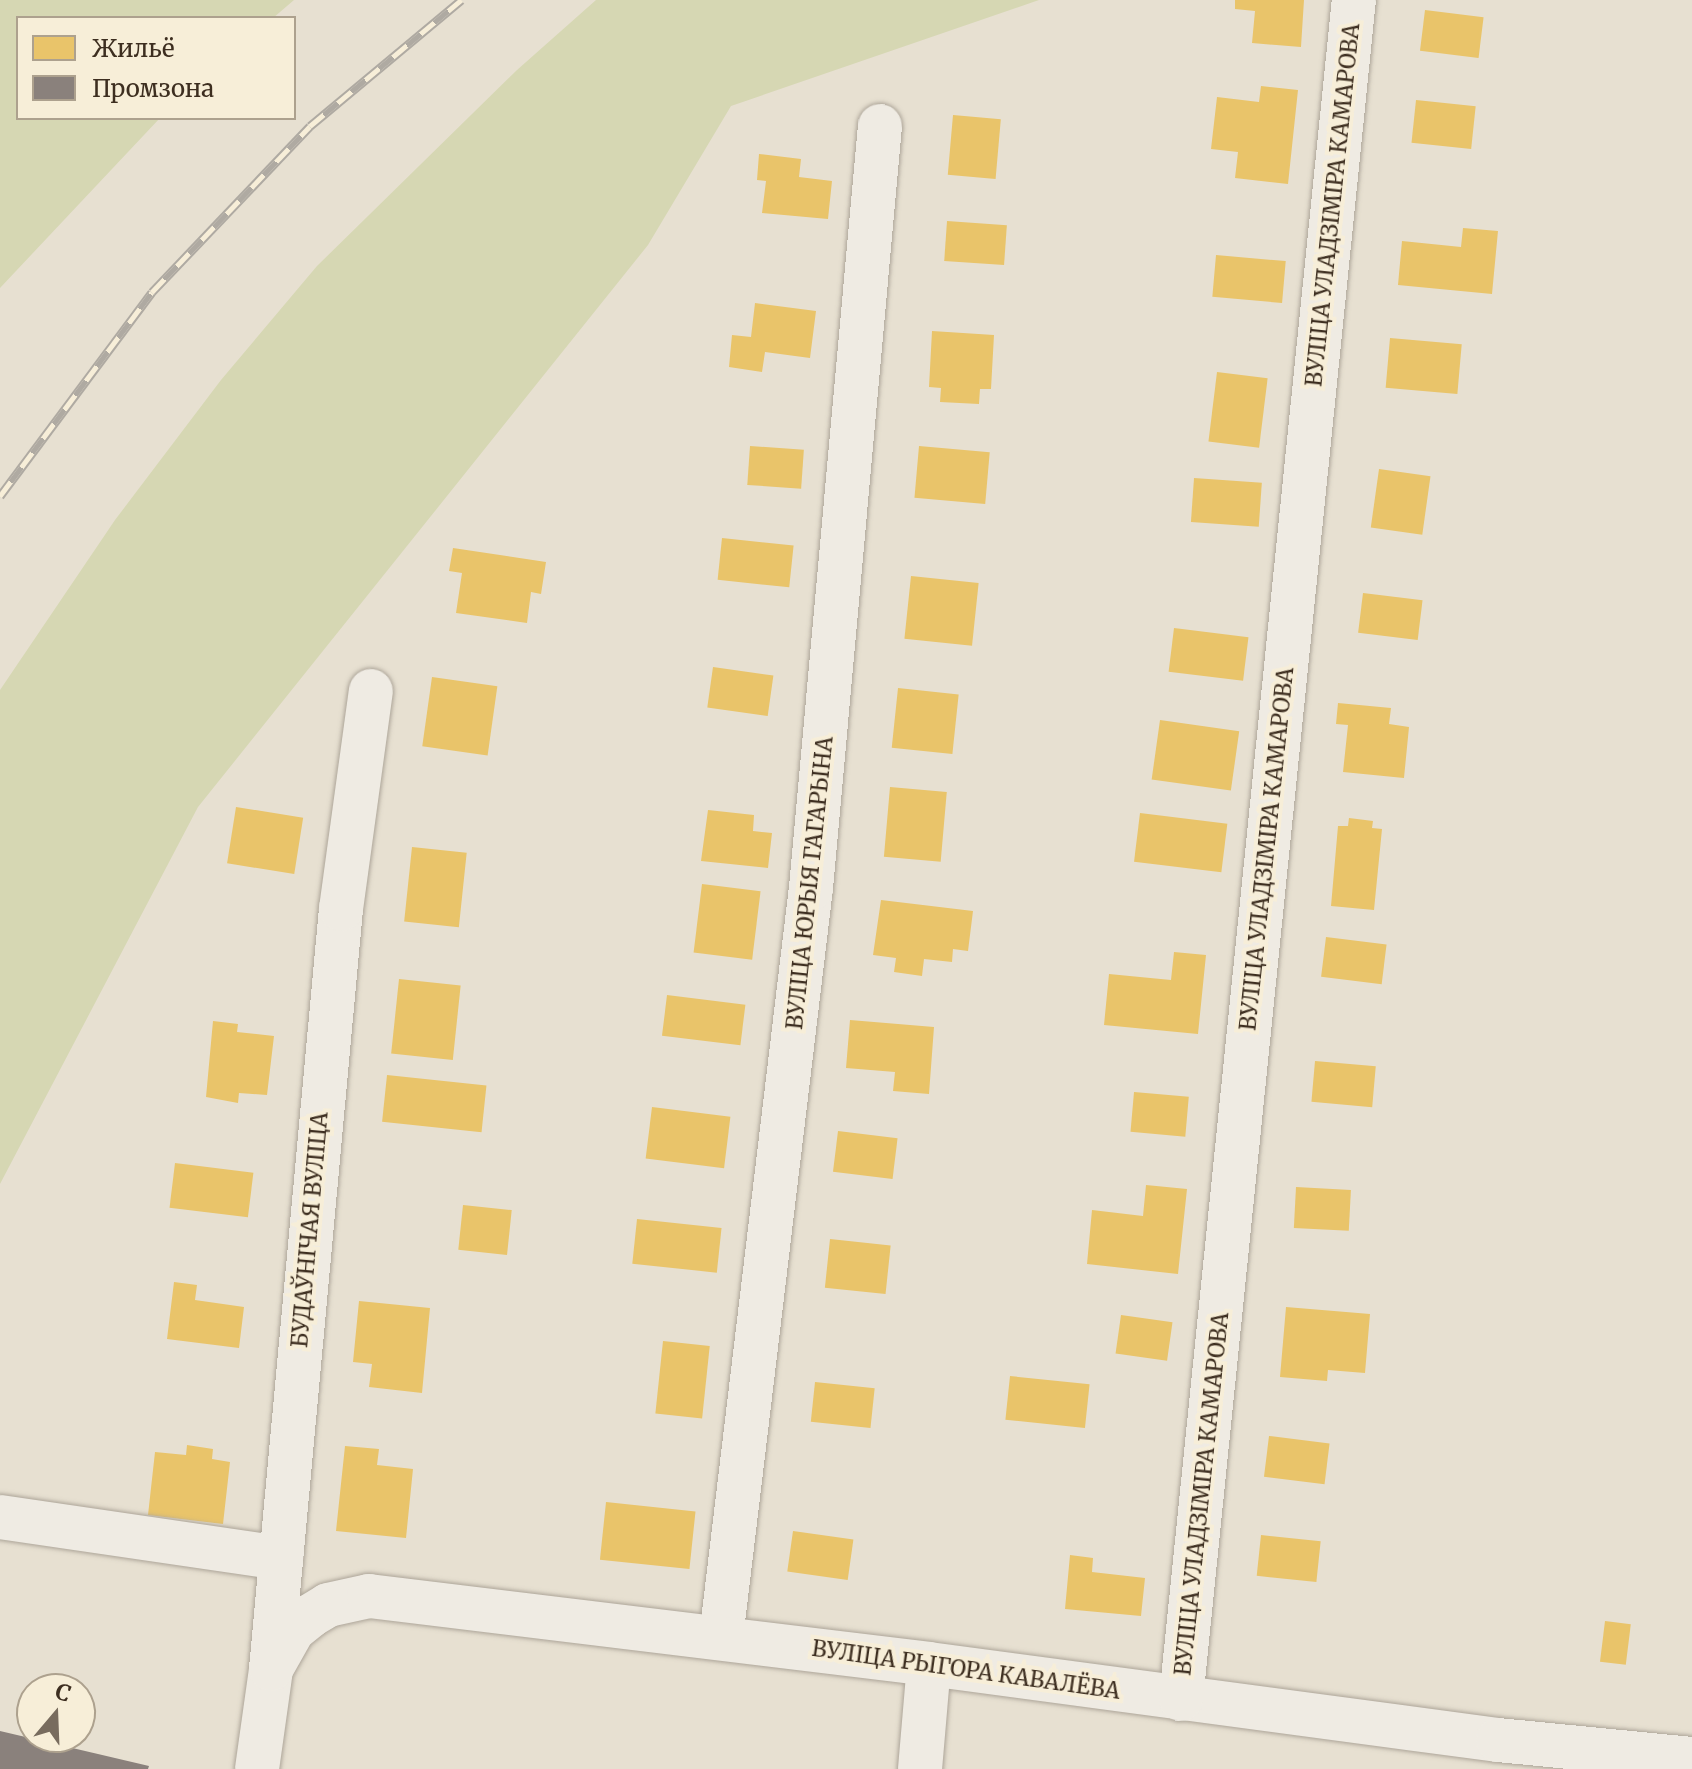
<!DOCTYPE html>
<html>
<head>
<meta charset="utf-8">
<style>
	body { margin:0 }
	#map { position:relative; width:1692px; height:1769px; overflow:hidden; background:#e7e0d1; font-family:Merriweather,serif }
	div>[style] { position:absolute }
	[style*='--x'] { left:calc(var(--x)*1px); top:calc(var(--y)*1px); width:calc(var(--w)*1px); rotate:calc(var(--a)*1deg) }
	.green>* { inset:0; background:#d6d7b3 }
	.homes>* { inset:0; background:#e9c46a; transform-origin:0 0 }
	.industry>* { inset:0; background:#8a817c }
	.roads { filter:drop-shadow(0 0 2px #ada599) drop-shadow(0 0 2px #ada599) }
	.minor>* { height:44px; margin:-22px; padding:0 22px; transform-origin:22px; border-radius:22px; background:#efebe3 }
	.rail>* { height:9px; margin-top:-4.5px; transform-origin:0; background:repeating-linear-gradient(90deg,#f7eed8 0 18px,#afaaa2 0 36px); box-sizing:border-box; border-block:2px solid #afaaa2 }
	span { translate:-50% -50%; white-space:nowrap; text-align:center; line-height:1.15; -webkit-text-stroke:8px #f7eed8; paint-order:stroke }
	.street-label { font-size:22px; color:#3d2e20 }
	.legend { position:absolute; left:16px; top:16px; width:280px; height:104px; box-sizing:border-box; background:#f7eed8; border:2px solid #ada18e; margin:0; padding:10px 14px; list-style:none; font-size:24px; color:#3d2e20 }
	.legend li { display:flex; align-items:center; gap:16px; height:40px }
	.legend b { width:40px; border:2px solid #ada18e }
	.north { position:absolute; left:16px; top:1673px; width:80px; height:80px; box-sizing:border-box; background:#f7eed8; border:2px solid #ada18e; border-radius:50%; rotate:19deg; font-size:22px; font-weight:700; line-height:32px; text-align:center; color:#3d2e20 }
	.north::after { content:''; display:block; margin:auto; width:28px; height:36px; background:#786c5e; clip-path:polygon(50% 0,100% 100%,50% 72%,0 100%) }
</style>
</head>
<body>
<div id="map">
	<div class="green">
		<div style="clip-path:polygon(0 0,294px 0,273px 18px,18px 18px,18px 118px,160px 118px,0 288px)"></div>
		<div style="clip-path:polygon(596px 0,1039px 0,731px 106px,648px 245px,198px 807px,0 1184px,0 690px,115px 520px,221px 380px,317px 266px,517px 70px)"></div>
	</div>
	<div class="homes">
		<div style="clip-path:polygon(1235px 0,1304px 0,1301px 47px,1252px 43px,1255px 11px,1235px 9px)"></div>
		<div style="left:1425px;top:10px;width:59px;height:41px;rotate:7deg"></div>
		<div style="clip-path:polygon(1261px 86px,1298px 90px,1288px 184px,1235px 178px,1238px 152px,1211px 149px,1217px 97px,1259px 102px)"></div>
		<div style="left:1416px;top:100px;width:60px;height:43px;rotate:6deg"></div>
		<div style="left:953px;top:115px;width:48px;height:60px;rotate:5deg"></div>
		<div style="clip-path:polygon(759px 154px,801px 159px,799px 177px,832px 181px,828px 219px,762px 213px,766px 181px,757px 180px)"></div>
		<div style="left:947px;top:221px;width:60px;height:40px;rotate:4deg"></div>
		<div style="clip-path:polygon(1463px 228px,1498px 231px,1492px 294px,1398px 285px,1402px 241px,1461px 247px)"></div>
		<div style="left:1216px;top:255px;width:70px;height:42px;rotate:5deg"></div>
		<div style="clip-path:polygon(755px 303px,816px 311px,810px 358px,765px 352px,762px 372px,729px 367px,732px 335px,751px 337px)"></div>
		<div style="clip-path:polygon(932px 331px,994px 335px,991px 389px,980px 389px,979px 404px,940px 402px,941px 388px,929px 387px)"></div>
		<div style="left:1390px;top:338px;width:72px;height:50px;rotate:5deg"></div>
		<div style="left:1217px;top:372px;width:51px;height:70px;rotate:7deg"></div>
		<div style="left:750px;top:446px;width:54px;height:39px;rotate:4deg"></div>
		<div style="left:919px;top:446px;width:71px;height:52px;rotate:5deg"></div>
		<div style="left:1379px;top:469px;width:52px;height:59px;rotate:8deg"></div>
		<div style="left:1194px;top:478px;width:68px;height:44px;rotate:4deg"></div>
		<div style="left:722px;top:538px;width:72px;height:42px;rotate:6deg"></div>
		<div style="clip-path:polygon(453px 548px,546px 562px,541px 594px,531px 592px,527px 623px,456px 613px,462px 573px,449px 571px)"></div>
		<div style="left:911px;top:576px;width:68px;height:63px;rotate:6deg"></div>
		<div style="left:1363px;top:593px;width:60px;height:40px;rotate:7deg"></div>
		<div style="left:1174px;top:628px;width:75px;height:44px;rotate:7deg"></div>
		<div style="left:713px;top:667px;width:61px;height:41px;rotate:8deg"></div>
		<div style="left:432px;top:677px;width:66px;height:70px;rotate:8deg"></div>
		<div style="left:898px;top:688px;width:61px;height:60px;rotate:6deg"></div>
		<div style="clip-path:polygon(1338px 703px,1391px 708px,1389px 724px,1409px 727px,1404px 778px,1343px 772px,1348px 725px,1336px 724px)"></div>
		<div style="left:1160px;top:720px;width:80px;height:60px;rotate:8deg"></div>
		<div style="left:890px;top:787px;width:57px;height:70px;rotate:5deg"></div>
		<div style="left:236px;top:807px;width:68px;height:57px;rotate:9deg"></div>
		<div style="clip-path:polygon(708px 810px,754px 815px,753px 831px,772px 833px,768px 868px,701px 861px)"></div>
		<div style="left:1140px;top:813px;width:88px;height:49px;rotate:7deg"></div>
		<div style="clip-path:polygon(1349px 818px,1373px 821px,1372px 828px,1382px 829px,1374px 910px,1331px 906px,1338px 826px,1348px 826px)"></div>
		<div style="left:412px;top:847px;width:55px;height:75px;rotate:6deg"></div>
		<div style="left:702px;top:884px;width:59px;height:69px;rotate:7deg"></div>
		<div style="clip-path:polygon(881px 900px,973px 911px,968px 951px,953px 949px,952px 962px,924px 959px,922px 976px,894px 972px,896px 958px,873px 955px)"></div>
		<div style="left:1326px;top:937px;width:61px;height:40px;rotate:7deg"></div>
		<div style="clip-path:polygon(1174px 952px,1206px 955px,1198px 1034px,1104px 1025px,1109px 974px,1171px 980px)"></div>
		<div style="left:399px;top:979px;width:62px;height:75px;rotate:6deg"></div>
		<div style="left:667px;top:995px;width:79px;height:41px;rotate:7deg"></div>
		<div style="clip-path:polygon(850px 1020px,934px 1027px,929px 1094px,893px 1091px,895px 1072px,846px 1068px)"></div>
		<div style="clip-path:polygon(213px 1021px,238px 1024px,237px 1032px,274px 1036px,267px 1095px,239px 1093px,238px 1103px,206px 1097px)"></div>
		<div style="left:1315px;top:1061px;width:61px;height:41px;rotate:5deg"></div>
		<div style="left:387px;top:1075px;width:100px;height:47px;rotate:6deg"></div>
		<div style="left:1134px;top:1092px;width:55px;height:40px;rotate:5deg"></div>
		<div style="left:652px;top:1107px;width:79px;height:52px;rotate:7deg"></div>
		<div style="left:838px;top:1131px;width:60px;height:41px;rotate:7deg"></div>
		<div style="left:175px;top:1163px;width:79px;height:45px;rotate:7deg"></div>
		<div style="clip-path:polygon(1146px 1185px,1187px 1189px,1178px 1274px,1087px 1264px,1092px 1210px,1143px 1216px)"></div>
		<div style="left:1296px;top:1187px;width:55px;height:41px;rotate:3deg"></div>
		<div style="left:463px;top:1205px;width:49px;height:45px;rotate:6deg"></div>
		<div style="left:637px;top:1219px;width:85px;height:45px;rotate:6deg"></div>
		<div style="left:830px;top:1239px;width:61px;height:49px;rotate:6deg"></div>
		<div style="clip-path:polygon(174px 1282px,197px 1285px,195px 1300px,244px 1307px,239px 1348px,167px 1339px)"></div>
		<div style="clip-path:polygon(359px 1301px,430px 1308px,422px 1393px,369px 1387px,372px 1364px,353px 1362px)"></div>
		<div style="clip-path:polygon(1286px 1307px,1370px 1314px,1365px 1373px,1328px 1370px,1327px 1381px,1280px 1377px)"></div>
		<div style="left:1121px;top:1315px;width:52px;height:39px;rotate:8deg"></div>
		<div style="left:663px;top:1341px;width:47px;height:73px;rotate:6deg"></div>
		<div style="left:1010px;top:1376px;width:80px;height:44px;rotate:6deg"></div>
		<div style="left:815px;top:1382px;width:60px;height:40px;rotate:6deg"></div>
		<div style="left:1269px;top:1436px;width:61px;height:41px;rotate:7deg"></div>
		<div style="clip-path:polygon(187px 1445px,213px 1449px,212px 1459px,230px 1462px,223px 1524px,148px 1515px,155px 1452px,186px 1455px)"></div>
		<div style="clip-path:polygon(345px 1446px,379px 1449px,377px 1465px,413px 1469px,406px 1538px,336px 1531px)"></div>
		<div style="left:606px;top:1502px;width:90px;height:58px;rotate:6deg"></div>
		<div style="left:793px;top:1531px;width:61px;height:41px;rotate:8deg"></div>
		<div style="left:1261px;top:1535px;width:60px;height:41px;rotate:6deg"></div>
		<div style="clip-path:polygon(1070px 1555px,1093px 1558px,1092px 1572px,1145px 1578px,1141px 1616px,1065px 1609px)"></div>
		<div style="left:1605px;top:1621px;width:26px;height:41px;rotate:7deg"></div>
	</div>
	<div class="industry">
		<div style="clip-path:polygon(0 1731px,149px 1766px,148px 1769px,0 1769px)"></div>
	</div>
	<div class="roads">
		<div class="minor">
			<div style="--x:0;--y:1517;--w:284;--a:8.3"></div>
			<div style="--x:721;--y:1638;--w:755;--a:-83.16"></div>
			<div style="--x:811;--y:888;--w:765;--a:-84.83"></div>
			<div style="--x:271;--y:1669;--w:45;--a:-60.6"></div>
			<div style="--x:293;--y:1630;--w:22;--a:-39"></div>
			<div style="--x:310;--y:1616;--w:21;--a:-31"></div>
			<div style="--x:328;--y:1605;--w:42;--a:-12.4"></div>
			<div style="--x:369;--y:1596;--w:564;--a:6.92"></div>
			<div style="--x:929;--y:1664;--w:574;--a:7.61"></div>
			<div style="--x:1498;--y:1740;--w:195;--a:5.6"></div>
			<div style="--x:1181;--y:1699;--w:1708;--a:-84.19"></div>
			<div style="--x:257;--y:1769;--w:101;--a:-82"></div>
			<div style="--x:271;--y:1669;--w:763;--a:-84.74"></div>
			<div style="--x:341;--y:909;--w:220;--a:-82.2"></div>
			<div style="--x:920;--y:1769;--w:105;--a:-85.1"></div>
		</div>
	</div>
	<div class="rail">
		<div style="--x:0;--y:496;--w:254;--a:-53.3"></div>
		<div style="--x:152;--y:292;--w:229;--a:-46.4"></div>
		<div style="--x:310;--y:126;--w:197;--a:-39.8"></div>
	</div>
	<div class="street-label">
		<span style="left:1333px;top:205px;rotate:-84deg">ВУЛІЦА УЛАДЗІМІРА КАМАРОВА</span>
		<span style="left:1267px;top:849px;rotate:-84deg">ВУЛІЦА УЛАДЗІМІРА КАМАРОВА</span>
		<span style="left:810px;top:883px;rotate:-84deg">ВУЛІЦА ЮРЫЯ ГАГАРЫНА</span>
		<span style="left:310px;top:1230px;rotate:-85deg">БУДАЎНІЧАЯ ВУЛІЦА</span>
		<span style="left:1202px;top:1494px;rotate:-84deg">ВУЛІЦА УЛАДЗІМІРА КАМАРОВА</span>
		<span style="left:966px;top:1670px;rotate:8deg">ВУЛІЦА РЫГОРА КАВАЛЁВА</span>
	</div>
	<ul class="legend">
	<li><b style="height:22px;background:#e9c46a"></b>Жильё</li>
	<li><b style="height:22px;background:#8a817c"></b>Промзона</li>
	</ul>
	<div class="north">С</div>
</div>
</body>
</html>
